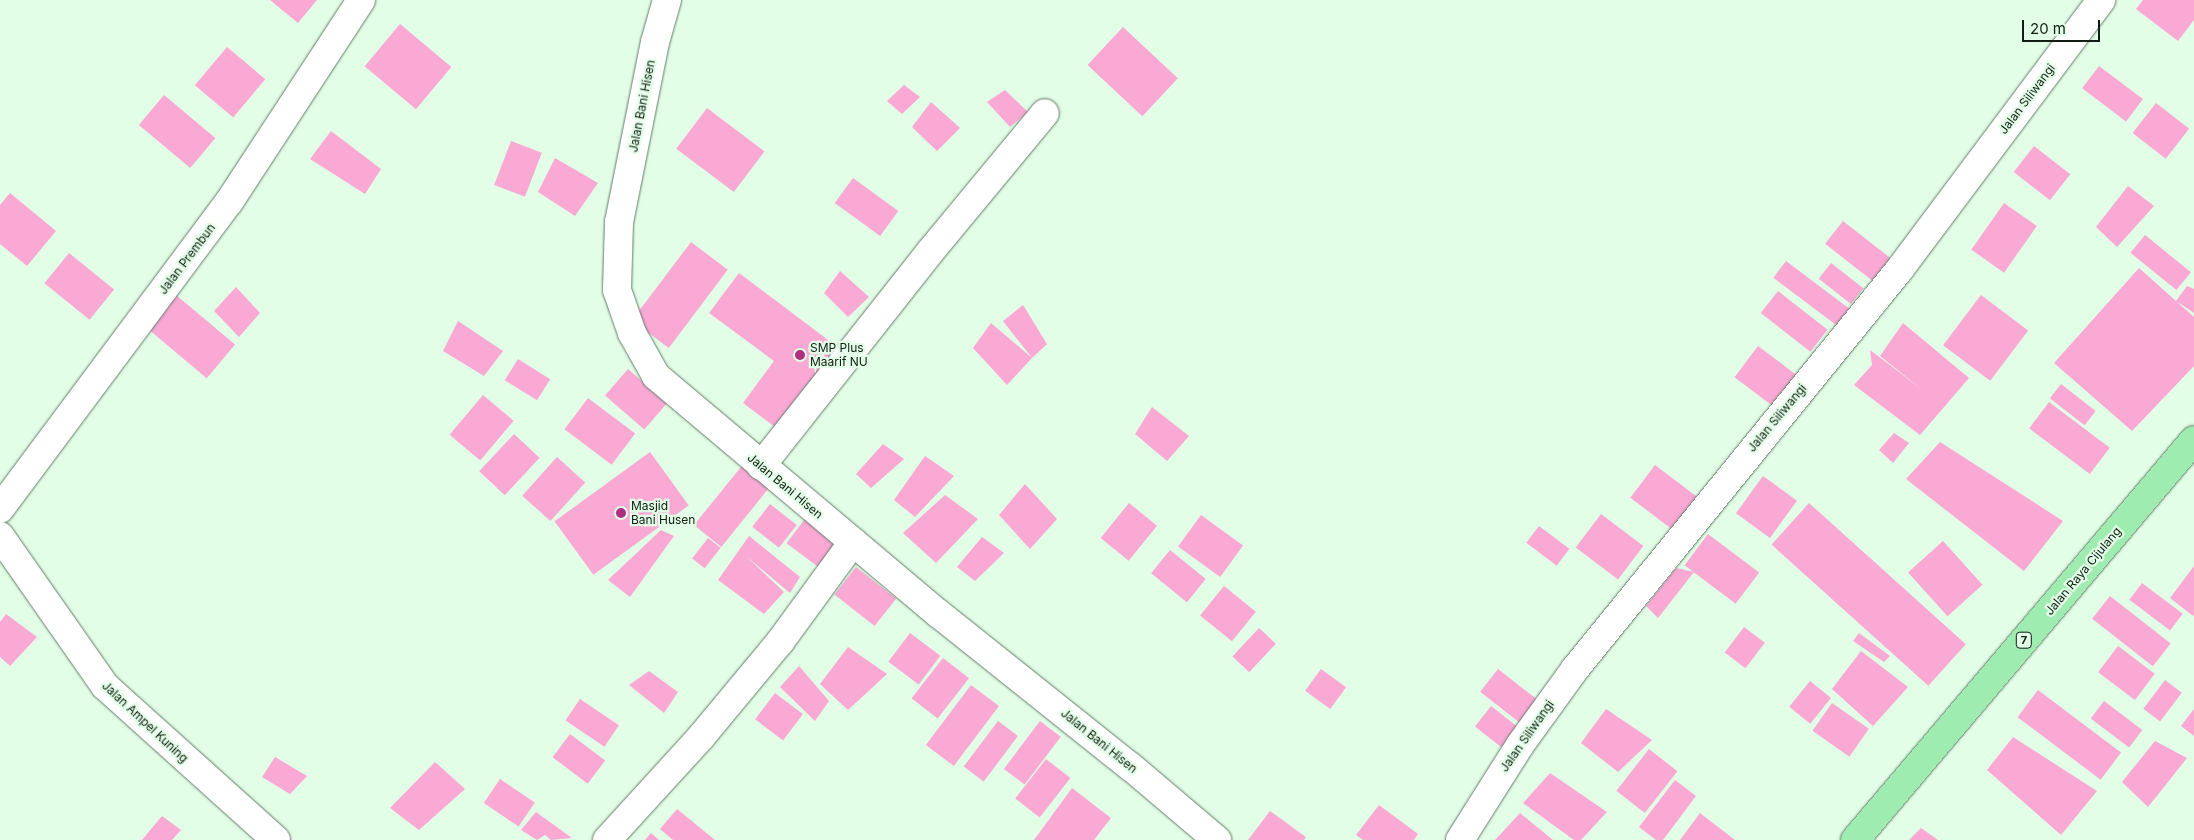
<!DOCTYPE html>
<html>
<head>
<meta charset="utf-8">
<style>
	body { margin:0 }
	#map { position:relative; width:2194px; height:840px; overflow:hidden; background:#e2fee7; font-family:Inter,sans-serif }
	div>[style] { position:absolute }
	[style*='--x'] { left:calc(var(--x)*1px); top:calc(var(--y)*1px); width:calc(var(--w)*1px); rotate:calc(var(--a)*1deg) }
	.building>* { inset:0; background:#faa8d4; transform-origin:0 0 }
	.roads { filter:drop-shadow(0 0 1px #637c68) drop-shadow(0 0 1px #637c68) }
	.minor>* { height:28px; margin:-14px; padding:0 14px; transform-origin:14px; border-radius:14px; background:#fff }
	.highway>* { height:28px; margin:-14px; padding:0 14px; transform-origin:14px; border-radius:14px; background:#9fecb0 }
	.dots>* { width:14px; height:14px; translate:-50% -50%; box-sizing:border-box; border:2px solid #e2fee7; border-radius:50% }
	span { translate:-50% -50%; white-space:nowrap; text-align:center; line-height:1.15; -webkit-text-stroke:4.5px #e2fee7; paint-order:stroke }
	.shield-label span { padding:1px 4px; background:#e2fee7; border:1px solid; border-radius:4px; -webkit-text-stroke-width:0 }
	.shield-label { font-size:11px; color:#121c14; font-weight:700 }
	.street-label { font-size:12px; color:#121c14 }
	.poi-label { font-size:12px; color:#121c14 }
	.left { translate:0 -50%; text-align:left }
	.scale { position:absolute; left:2022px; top:20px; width:78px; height:22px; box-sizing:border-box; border:2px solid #121c14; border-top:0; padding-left:6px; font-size:15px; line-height:18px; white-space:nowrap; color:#121c14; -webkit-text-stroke:4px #e2fee7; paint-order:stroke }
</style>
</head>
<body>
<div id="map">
	<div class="building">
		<div style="clip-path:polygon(270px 0,317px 0,298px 23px)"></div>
		<div style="clip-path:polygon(2143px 0,2194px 0,2194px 20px,2178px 41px,2136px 9px)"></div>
		<div style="left:400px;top:24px;width:67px;height:55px;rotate:40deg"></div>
		<div style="left:1123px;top:27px;width:75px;height:52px;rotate:43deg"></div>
		<div style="left:227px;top:47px;width:50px;height:50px;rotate:40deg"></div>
		<div style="left:2099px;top:66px;width:55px;height:28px;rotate:37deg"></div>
		<div style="clip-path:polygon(904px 85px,920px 97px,902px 114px,887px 101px)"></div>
		<div style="clip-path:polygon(1005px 90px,1028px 112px,1010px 127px,987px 102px)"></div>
		<div style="left:164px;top:95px;width:67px;height:39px;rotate:40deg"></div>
		<div style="clip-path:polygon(931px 102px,960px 128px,937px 151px,912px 127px)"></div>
		<div style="left:2156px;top:103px;width:42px;height:38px;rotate:38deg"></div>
		<div style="left:707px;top:108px;width:72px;height:51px;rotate:37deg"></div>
		<div style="clip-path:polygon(331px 131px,381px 169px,365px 194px,310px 159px)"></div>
		<div style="left:511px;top:141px;width:33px;height:47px;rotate:21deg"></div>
		<div style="left:2034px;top:146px;width:46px;height:33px;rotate:38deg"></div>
		<div style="clip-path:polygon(555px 158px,598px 183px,575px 216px,538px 192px)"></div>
		<div style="left:853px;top:178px;width:56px;height:31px;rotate:36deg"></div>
		<div style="clip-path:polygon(2128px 186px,2154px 206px,2117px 247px,2096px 227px)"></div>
		<div style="clip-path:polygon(10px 193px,56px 231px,27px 266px,0 244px,0 205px)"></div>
		<div style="left:2004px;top:203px;width:40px;height:57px;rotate:35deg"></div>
		<div style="left:1843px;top:221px;width:62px;height:29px;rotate:38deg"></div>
		<div style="left:2145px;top:235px;width:59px;height:23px;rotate:39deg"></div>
		<div style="left:691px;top:242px;width:46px;height:98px;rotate:37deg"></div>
		<div style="left:69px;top:253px;width:58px;height:39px;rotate:39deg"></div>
		<div style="left:1786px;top:261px;width:89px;height:21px;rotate:37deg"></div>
		<div style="left:1831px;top:263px;width:41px;height:20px;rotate:38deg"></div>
		<div style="clip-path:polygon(2139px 268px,2176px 301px,2187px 286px,2194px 289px,2194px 313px,2176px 301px,2194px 317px,2194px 366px,2132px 431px,2054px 363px)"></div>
		<div style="clip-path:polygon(840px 271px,869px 297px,848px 317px,824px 293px)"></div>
		<div style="clip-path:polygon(739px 273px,840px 349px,779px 430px,743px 403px,774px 361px,709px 313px)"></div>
		<div style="clip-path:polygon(236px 287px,260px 313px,239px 337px,214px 311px)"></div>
		<div style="left:1778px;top:291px;width:63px;height:28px;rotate:38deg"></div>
		<div style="left:176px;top:295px;width:77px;height:44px;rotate:40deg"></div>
		<div style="left:1981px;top:295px;width:59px;height:63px;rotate:37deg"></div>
		<div style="clip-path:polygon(1023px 305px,1047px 344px,1032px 358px,1003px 321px)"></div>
		<div style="clip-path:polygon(458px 321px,503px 351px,484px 376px,443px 351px)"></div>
		<div style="clip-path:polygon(991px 323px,1032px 358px,1007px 385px,973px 348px)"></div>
		<div style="clip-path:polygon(1903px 323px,1969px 378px,1920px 435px,1854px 385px,1872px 365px,1870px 350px,1924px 391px,1880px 356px)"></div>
		<div style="left:1758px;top:346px;width:49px;height:39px;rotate:37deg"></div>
		<div style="left:518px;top:359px;width:38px;height:25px;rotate:32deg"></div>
		<div style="left:628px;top:369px;width:52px;height:35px;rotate:41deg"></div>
		<div style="left:2061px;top:384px;width:44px;height:18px;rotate:38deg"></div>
		<div style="left:483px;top:395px;width:40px;height:52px;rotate:40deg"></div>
		<div style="left:588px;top:398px;width:59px;height:39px;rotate:37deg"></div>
		<div style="left:2049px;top:402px;width:76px;height:33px;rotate:37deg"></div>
		<div style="clip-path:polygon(1152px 407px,1189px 436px,1167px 461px,1135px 434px)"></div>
		<div style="clip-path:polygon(1894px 433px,1909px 443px,1893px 463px,1879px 450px)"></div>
		<div style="left:514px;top:434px;width:35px;height:51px;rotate:43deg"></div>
		<div style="clip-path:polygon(1940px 442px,2063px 521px,2024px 571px,1906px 479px)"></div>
		<div style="clip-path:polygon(883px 444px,904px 459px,871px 488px,856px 474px)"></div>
		<div style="left:650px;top:452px;width:66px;height:118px;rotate:54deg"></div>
		<div style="clip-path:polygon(925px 456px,954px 476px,915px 517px,894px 500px)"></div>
		<div style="left:557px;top:457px;width:38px;height:52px;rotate:42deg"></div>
		<div style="left:745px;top:462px;width:35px;height:81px;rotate:39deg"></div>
		<div style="left:1655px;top:465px;width:53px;height:41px;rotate:37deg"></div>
		<div style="left:1763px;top:476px;width:42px;height:46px;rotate:36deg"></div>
		<div style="clip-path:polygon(1025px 484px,1057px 519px,1030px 549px,999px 515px)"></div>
		<div style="clip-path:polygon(945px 495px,978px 519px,936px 563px,903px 533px)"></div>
		<div style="left:1129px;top:503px;width:36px;height:45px;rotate:39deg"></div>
		<div style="left:1809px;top:503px;width:211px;height:56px;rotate:42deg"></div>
		<div style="left:770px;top:504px;width:34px;height:29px;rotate:38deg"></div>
		<div style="left:1601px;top:514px;width:53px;height:42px;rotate:37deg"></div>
		<div style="left:1201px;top:515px;width:52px;height:39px;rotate:36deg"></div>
		<div style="left:807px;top:516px;width:41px;height:34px;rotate:37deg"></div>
		<div style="left:1539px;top:526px;width:38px;height:21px;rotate:37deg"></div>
		<div style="clip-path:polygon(661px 530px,674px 536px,630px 597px,608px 580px)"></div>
		<div style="left:1708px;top:534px;width:64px;height:39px;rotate:37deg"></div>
		<div style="clip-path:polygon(749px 536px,800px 577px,790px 593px,746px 556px,784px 592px,764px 614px,718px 580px)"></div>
		<div style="clip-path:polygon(982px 537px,1004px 553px,975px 581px,957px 567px)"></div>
		<div style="left:708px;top:538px;width:16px;height:26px;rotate:38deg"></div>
		<div style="left:1943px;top:541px;width:59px;height:47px;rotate:48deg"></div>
		<div style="left:1170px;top:550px;width:46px;height:30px;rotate:39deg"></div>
		<div style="clip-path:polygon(2194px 566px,2194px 614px,2193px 616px,2170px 598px)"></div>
		<div style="left:856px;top:567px;width:51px;height:35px;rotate:38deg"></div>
		<div style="clip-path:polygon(1676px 568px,1694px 572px,1658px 618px,1646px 606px)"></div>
		<div style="left:2142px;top:583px;width:51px;height:21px;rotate:37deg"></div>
		<div style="left:1224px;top:586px;width:41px;height:38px;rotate:39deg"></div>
		<div style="left:2110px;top:596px;width:77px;height:29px;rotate:38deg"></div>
		<div style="clip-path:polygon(6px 614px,37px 637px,10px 666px,0 657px,0 622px)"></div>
		<div style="left:1744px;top:627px;width:26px;height:32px;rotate:37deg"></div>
		<div style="left:1259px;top:628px;width:23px;height:39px;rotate:43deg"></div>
		<div style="left:910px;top:633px;width:38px;height:36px;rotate:37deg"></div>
		<div style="clip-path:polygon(1859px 633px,1890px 656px,1884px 662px,1853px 641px)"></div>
		<div style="left:2118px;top:646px;width:46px;height:33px;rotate:37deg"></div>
		<div style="clip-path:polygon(848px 647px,887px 674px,848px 710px,820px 684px)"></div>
		<div style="clip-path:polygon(1861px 651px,1908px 687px,1873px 726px,1832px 689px)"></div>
		<div style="left:943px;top:658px;width:33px;height:51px;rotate:38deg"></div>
		<div style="clip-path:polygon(799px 666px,829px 701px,815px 721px,780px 687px)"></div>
		<div style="left:1321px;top:669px;width:31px;height:27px;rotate:36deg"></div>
		<div style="left:1498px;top:669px;width:57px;height:29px;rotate:38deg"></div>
		<div style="clip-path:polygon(649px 671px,678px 692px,664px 713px,629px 685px)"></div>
		<div style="left:2165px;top:680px;width:21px;height:36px;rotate:37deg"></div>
		<div style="left:1810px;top:681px;width:27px;height:33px;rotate:39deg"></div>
		<div style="left:971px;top:685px;width:35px;height:75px;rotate:37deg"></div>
		<div style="left:2038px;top:690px;width:104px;height:34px;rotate:37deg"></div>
		<div style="left:775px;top:693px;width:35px;height:33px;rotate:37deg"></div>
		<div style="left:580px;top:699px;width:47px;height:26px;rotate:34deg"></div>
		<div style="left:2104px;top:701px;width:48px;height:22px;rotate:37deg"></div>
		<div style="left:1832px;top:703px;width:45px;height:34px;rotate:35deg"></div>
		<div style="left:1491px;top:706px;width:36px;height:26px;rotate:38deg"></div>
		<div style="clip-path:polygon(1606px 709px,1652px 740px,1618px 772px,1581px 743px)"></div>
		<div style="clip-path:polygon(2194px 709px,2194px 736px,2181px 726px)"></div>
		<div style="left:998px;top:721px;width:25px;height:57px;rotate:37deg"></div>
		<div style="left:1040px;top:721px;width:26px;height:60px;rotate:37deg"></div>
		<div style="left:570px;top:734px;width:44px;height:29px;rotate:37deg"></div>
		<div style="clip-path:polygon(2013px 737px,2097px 791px,2061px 835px,1987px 770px)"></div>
		<div style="clip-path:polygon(2155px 741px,2187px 758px,2148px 807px,2122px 782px)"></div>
		<div style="left:1649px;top:749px;width:36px;height:53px;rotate:38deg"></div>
		<div style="clip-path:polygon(275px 757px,307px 776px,290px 794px,262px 777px)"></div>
		<div style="left:1046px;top:759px;width:31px;height:50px;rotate:38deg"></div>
		<div style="clip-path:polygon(435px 762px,465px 789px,419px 830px,390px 808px)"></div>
		<div style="clip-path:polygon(1550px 773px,1607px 812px,1581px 840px,1574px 840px,1523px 803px)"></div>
		<div style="left:500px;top:779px;width:42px;height:29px;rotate:34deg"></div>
		<div style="clip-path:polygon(1675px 780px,1696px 796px,1663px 840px,1656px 840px,1639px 827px)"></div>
		<div style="clip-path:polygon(1072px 788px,1111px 818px,1094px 840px,1034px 840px)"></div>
		<div style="clip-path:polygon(1379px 805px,1418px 834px,1414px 840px,1363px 840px,1356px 835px)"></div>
		<div style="clip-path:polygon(677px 809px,715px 840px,673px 840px,660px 829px)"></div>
		<div style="clip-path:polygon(1270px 811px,1306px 837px,1304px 840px,1248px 840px)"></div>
		<div style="clip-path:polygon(536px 812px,572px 838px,551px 840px,545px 835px,537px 840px,521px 830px)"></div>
		<div style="clip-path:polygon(1520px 813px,1553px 840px,1495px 840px)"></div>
		<div style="clip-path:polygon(1700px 813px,1735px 840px,1680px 840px)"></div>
		<div style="clip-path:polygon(162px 816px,181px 830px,172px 840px,142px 840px)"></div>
		<div style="clip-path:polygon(1921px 828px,1938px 840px,1909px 840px)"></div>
		<div style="clip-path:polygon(651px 833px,659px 840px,645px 840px)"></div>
	</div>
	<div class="roads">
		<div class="minor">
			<div style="--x:667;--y:0;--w:44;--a:105.9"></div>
			<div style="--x:655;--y:42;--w:184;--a:101.3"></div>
			<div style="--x:619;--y:222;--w:68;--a:91.7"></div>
			<div style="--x:617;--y:290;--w:46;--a:70.8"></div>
			<div style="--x:632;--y:333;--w:49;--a:60.8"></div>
			<div style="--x:656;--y:376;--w:370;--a:40.1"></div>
			<div style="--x:939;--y:614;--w:246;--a:38.6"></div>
			<div style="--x:1131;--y:767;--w:113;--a:40.3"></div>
			<div style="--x:761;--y:466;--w:273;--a:-51.7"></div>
			<div style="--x:930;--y:252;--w:180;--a:-50.4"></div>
			<div style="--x:0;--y:509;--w:383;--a:-53.3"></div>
			<div style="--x:229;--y:202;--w:241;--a:-56.8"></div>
			<div style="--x:0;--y:536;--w:183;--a:55"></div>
			<div style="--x:105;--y:686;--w:230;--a:42"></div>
			<div style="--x:607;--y:840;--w:139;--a:-47.6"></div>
			<div style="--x:701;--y:737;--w:124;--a:-50.3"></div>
			<div style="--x:780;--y:642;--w:124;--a:-53.9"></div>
			<div style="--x:1460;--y:840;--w:112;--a:-57.7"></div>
			<div style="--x:1520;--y:745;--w:94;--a:-54.1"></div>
			<div style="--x:1575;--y:669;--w:515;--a:-50.91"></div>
			<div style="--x:1900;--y:269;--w:336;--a:-53.2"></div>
		</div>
		<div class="highway">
			<div style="--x:1855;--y:840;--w:524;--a:-49.72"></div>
		</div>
	</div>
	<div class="dots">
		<div style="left:800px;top:355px;background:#ad2f7f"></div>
		<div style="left:621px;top:513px;background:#ad2f7f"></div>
	</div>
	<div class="shield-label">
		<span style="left:2024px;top:640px">7</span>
	</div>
	<div class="street-label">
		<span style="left:2027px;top:99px;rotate:-53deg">Jalan Siliwangi</span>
		<span style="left:642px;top:106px;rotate:-79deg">Jalan Bani Hisen</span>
		<span style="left:187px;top:259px;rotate:-53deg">Jalan Prembun</span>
		<span style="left:1777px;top:418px;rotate:-50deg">Jalan Siliwangi</span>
		<span style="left:785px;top:486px;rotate:40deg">Jalan Bani Hisen</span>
		<span style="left:2083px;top:571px;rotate:-50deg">Jalan Raya Cijulang</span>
		<span style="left:145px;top:722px;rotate:43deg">Jalan Ampel Kuning</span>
		<span style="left:1527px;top:736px;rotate:-55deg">Jalan Siliwangi</span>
		<span style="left:1099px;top:741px;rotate:39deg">Jalan Bani Hisen</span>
	</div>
	<div class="poi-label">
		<span class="left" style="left:810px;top:355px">SMP Plus<br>Maarif NU</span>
		<span class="left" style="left:631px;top:513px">Masjid<br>Bani Husen</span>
	</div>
	<div class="scale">20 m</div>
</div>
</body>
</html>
